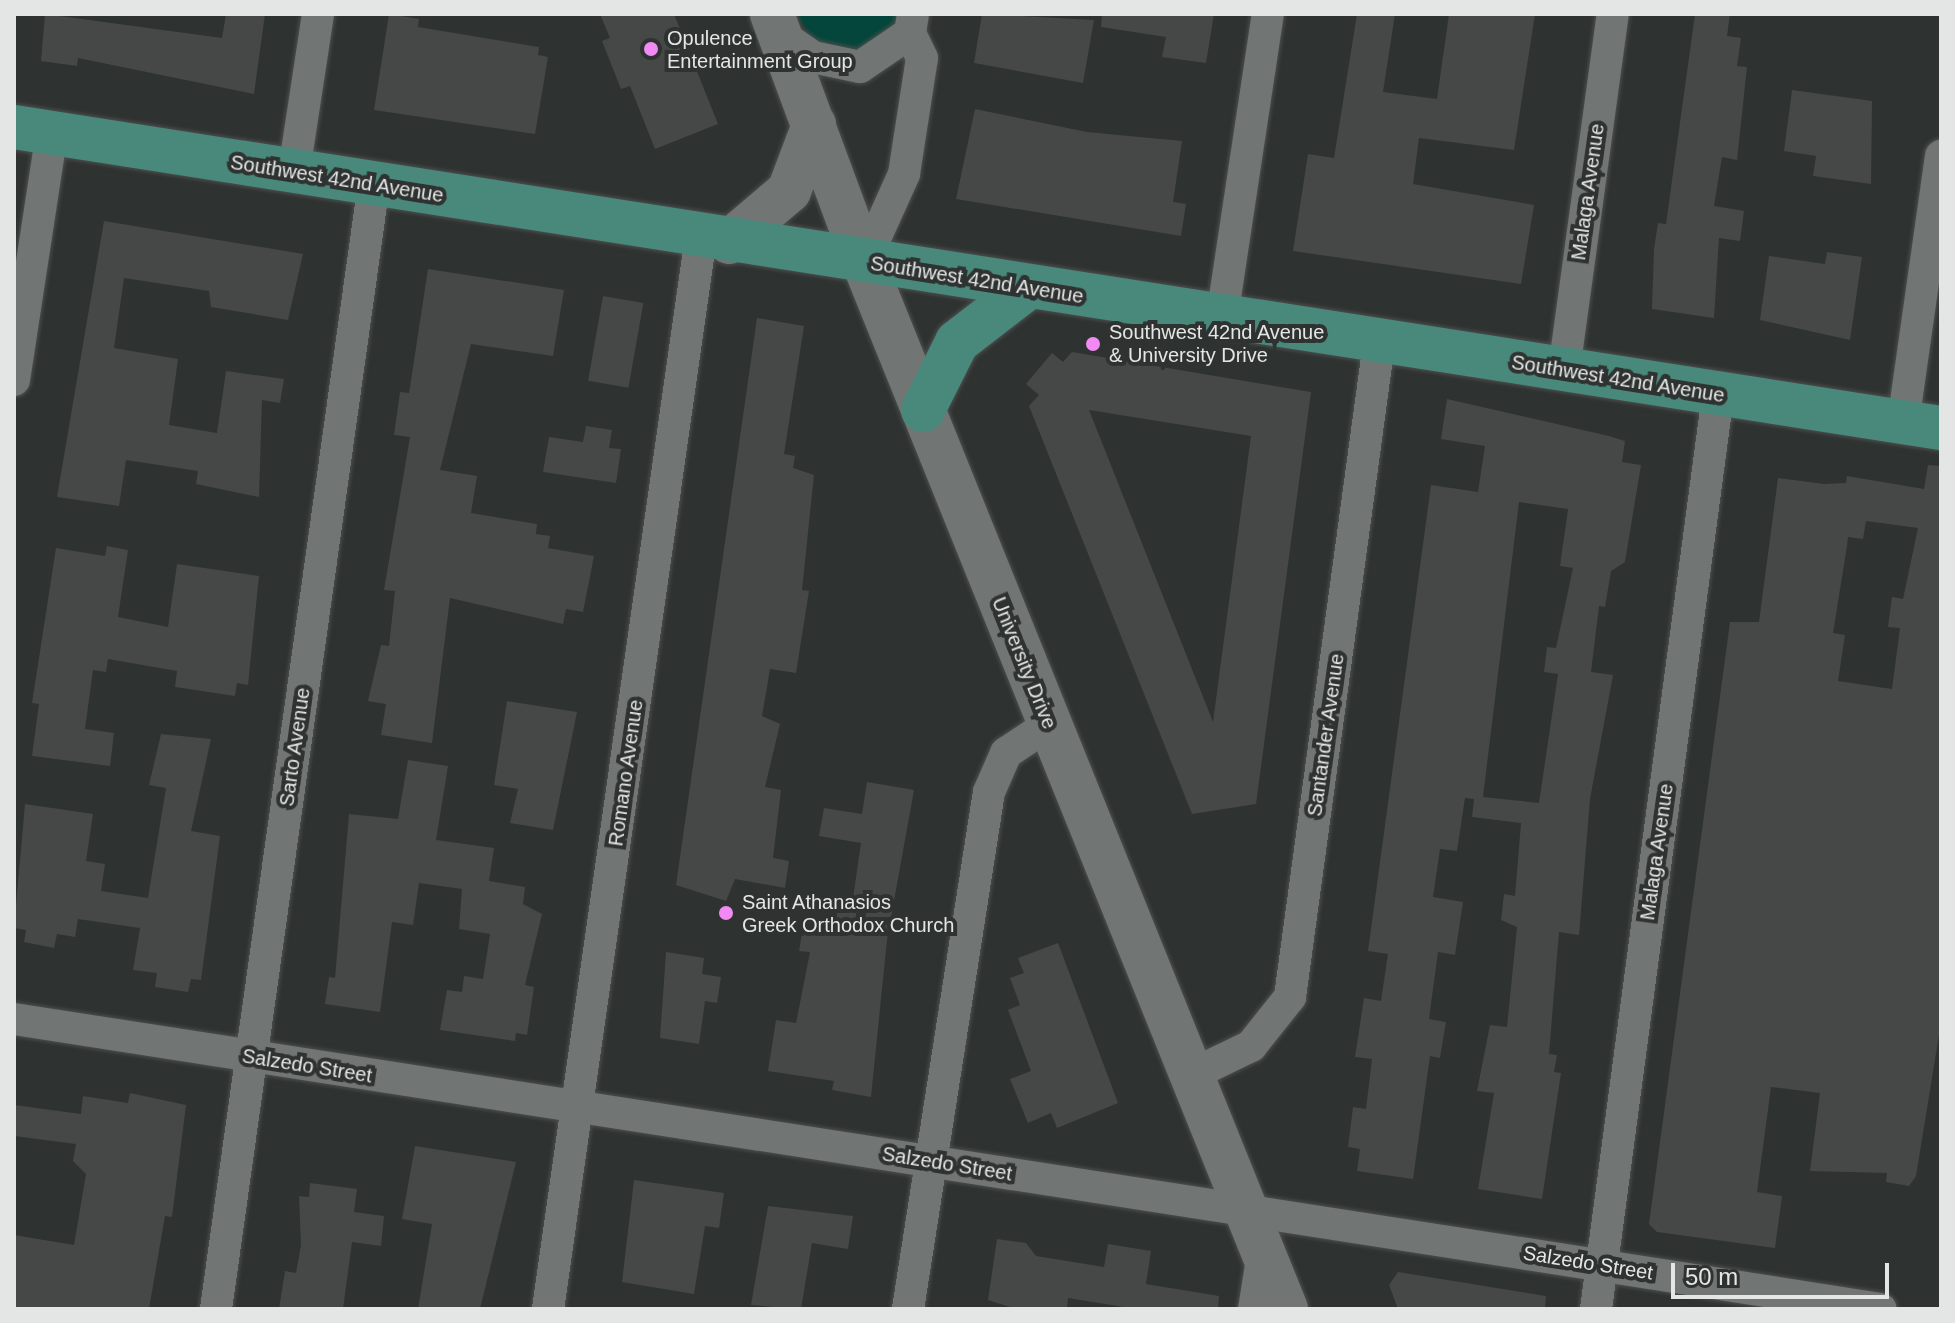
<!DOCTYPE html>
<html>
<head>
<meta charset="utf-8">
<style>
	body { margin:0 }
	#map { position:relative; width:1955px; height:1323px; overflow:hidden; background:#2e3231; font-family:Helvetica,sans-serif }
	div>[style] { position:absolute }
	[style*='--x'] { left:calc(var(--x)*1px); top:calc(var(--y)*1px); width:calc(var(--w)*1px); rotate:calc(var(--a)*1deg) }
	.green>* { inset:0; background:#04463b }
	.building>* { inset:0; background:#454847; transform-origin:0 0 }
	.roads { filter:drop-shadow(0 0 2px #4c4f4e) drop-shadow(0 0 2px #4c4f4e) }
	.street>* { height:32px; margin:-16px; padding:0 16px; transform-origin:16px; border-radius:16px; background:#717574 }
	.secondary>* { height:44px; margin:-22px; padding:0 22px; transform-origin:22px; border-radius:22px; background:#717574 }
	.primary>* { height:44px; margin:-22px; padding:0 22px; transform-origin:22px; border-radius:22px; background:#49897c }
	.dots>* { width:22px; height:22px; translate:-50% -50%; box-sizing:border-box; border:4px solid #2e3231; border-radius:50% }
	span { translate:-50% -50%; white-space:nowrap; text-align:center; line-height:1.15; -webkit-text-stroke:8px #2e3231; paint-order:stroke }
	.poi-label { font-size:20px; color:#e4e6e5 }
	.left { translate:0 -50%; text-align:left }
	.street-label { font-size:20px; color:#e4e6e5 }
	.frame { position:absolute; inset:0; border:16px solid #e4e6e5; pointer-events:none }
	.scale { position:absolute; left:1671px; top:1263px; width:218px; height:36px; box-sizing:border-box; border:4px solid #e4e6e5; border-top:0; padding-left:10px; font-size:24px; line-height:28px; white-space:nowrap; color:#e4e6e5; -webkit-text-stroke:6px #2e3231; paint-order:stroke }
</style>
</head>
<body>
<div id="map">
	<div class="green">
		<div style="clip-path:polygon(796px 14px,906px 14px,870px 54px,814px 41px)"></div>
	</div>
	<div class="building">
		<div style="clip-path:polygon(45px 14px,222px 38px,226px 14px,265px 14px,254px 94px,78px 58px,77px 66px,41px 61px)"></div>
		<div style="clip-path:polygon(389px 14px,419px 19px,418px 27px,539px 47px,538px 55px,548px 57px,535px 134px,374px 110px)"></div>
		<div style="clip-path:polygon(600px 14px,674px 14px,718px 124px,655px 149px,630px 86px,621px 89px,602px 41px,610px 38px)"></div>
		<div style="clip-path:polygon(982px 14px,1094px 20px,1083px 83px,974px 63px)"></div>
		<div style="clip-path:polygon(1102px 14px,1214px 14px,1206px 63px,1162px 57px,1166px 37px,1101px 27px)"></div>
		<div style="clip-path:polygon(1357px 14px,1395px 14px,1383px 92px,1437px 99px,1449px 14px,1535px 14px,1514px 150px,1419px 138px,1413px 184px,1534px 205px,1521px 284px,1293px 251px,1308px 154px,1334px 158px)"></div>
		<div style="clip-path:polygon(1695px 14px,1730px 14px,1727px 36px,1741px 38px,1737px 66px,1747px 67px,1737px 160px,1722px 157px,1714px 206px,1744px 211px,1740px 241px,1719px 238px,1714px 318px,1652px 309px,1654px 249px,1658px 223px,1666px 224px)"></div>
		<div style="clip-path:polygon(1792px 90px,1872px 101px,1871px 184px,1813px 176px,1816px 156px,1784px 151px)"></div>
		<div style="clip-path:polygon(975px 109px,1087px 132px,1182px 141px,1173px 202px,1186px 204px,1181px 236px,956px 199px)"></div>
		<div style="clip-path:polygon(104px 221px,303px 254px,288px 320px,211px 307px,209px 291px,124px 278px,114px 348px,178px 359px,169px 425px,217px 433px,226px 371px,284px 379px,280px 403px,262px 400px,259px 497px,196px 484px,198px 471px,126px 460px,119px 506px,57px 497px)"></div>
		<div style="clip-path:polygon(1827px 252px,1862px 257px,1850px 340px,1760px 320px,1769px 256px,1825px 264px)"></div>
		<div style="clip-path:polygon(428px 269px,564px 290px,553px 356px,471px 344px,440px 470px,477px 476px,471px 513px,537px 524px,536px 534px,550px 536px,548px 548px,594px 556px,583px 612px,566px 609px,563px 624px,450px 598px,432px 743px,381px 735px,386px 704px,368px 701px,381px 645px,389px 646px,395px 591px,384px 590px,410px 437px,394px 435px,400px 392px,409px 393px)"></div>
		<div style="left:603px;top:296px;width:41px;height:86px;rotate:10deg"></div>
		<div style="clip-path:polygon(757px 318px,804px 326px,784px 454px,795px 456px,793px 468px,814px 475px,802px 590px,809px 591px,796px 673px,770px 669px,762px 716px,780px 724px,765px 787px,781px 790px,773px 858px,789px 861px,785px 888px,735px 879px,726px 901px,676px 885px)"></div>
		<div style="clip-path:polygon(evenodd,1072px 352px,1311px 392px,1256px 804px,1192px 814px,1029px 406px,1039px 395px,1026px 384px,1052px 353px,1063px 362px,1072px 352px,1089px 410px,1251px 436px,1213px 722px,1089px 410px)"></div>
		<div style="clip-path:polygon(evenodd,1447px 399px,1609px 436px,1625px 441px,1622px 462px,1641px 465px,1625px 562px,1611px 571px,1605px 607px,1599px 606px,1591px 672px,1613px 675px,1590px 799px,1579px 935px,1559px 932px,1549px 1054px,1557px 1055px,1554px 1072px,1561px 1073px,1542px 1199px,1478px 1189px,1494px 1093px,1477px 1091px,1490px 1025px,1507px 1027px,1517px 927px,1501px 920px,1504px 894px,1515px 896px,1521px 823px,1472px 817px,1474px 799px,1465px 798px,1457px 851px,1440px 849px,1433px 897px,1463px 902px,1455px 955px,1438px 952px,1429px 1019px,1446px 1022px,1440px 1058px,1430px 1056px,1413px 1179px,1357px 1171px,1360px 1149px,1348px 1147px,1353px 1107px,1366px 1109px,1372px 1059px,1355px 1057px,1364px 998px,1381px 1001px,1388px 954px,1368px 951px,1431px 485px,1478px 492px,1485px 446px,1441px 439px,1447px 399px,1519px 502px,1568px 509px,1560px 566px,1573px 568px,1556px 648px,1547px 647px,1544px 672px,1558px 674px,1539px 803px,1483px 797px,1519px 502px)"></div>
		<div style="clip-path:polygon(586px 426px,612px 430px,609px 448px,621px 449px,616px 483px,543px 472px,549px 437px,583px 442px)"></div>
		<div style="clip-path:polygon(evenodd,1928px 465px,1941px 466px,1941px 1023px,1916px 1176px,1909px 1186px,1886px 1182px,1887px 1173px,1810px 1171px,1820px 1093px,1771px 1087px,1757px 1192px,1782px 1196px,1775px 1248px,1657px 1232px,1649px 1224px,1730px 622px,1759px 622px,1778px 478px,1824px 484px,1846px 483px,1847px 476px,1924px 489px,1928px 465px,1866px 521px,1918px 528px,1903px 599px,1892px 597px,1888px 627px,1900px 628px,1892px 689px,1838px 681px,1845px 635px,1833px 633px,1847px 546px,1848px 537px,1863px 539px,1866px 521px)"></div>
		<div style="clip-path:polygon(107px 546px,128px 550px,118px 617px,168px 627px,177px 564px,259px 576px,248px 685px,237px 683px,235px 696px,175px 687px,177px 671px,108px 659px,106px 672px,93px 670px,85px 729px,114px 733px,110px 766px,32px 756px,39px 704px,32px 703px,56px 548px,105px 556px)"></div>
		<div style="clip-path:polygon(507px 701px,577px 712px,553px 830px,510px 823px,518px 789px,494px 785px)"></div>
		<div style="clip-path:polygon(161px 734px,211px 739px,191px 831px,220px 836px,201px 980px,191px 979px,188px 992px,155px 987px,157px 973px,133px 970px,140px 928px,78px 919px,75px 937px,57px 934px,54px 948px,24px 942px,26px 930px,14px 928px,25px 804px,93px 814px,86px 861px,105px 864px,101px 891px,148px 898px,166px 788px,149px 785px)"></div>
		<div style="clip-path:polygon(408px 760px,448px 766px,436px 840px,494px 848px,489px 881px,525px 887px,523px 904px,542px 914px,525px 985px,534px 987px,527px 1035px,516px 1033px,515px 1041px,440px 1030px,447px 990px,462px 992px,464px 976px,483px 979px,490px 934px,459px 929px,462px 889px,419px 883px,413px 925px,392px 922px,380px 1012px,325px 1004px,329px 977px,335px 978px,349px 814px,398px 819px)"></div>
		<div style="clip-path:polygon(867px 782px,914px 790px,887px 940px,871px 1097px,832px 1090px,834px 1081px,768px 1071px,776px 1020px,796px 1023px,810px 952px,799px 951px,803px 927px,827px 931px,833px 895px,853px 898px,861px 843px,819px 836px,824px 808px,862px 814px)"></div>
		<div style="clip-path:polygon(1058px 943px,1118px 1103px,1057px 1128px,1051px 1113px,1028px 1123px,1010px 1079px,1031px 1071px,1008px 1010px,1020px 1005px,1010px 978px,1024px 973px,1018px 958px)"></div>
		<div style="clip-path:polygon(666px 952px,704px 958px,702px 974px,721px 977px,717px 1003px,705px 1001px,699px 1044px,660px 1038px)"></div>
		<div style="clip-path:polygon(130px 1093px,186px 1105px,172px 1217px,165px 1216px,149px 1309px,14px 1309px,14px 1235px,74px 1245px,86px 1174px,73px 1161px,76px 1144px,14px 1136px,14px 1105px,81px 1114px,83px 1096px,128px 1103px)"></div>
		<div style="clip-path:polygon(415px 1146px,516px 1162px,480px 1309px,418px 1309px,432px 1224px,402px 1219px)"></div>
		<div style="clip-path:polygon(634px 1180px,724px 1193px,719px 1228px,705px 1226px,694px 1294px,622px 1282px)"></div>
		<div style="clip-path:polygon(310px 1183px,357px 1189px,354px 1212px,384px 1216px,381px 1246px,352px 1242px,343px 1309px,279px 1309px,285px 1271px,296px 1273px,301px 1245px,299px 1196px,309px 1197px)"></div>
		<div style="clip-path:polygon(768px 1206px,853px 1216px,848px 1249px,812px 1243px,801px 1309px,751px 1305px)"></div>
		<div style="clip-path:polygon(997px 1239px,1026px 1243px,1036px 1256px,1104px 1267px,1108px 1244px,1151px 1251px,1146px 1284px,1219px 1296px,1218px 1309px,1136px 1309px,1068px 1298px,1067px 1309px,1016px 1309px,988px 1300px)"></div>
		<div style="clip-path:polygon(1398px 1272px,1546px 1296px,1545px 1309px,1398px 1309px,1389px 1285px)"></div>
	</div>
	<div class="roads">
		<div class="street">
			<div style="--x:780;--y:34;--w:40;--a:34.9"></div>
			<div style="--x:813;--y:57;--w:48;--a:12"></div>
			<div style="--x:860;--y:67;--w:60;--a:-34.2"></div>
			<div style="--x:294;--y:171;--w:159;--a:-81.3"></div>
			<div style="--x:864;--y:263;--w:98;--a:-65.8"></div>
			<div style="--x:904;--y:174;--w:117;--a:-81.2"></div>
			<div style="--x:922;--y:58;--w:28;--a:-116"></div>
			<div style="--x:910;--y:33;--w:19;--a:-81"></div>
			<div style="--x:1222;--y:317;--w:306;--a:-81.4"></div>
			<div style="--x:1564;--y:370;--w:359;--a:-82.2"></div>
			<div style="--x:14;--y:380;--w:250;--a:-81.3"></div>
			<div style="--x:1903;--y:423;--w:270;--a:-81.9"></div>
			<div style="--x:14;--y:1019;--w:1889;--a:8.83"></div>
			<div style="--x:1191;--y:1075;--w:67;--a:-25.8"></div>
			<div style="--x:1251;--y:1046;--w:63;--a:-51.5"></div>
			<div style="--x:1290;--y:997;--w:660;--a:-82.25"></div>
			<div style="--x:216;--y:1309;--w:1136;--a:-82.01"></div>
			<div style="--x:548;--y:1309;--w:1083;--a:-81.88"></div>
			<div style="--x:908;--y:1309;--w:523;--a:-81.1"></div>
			<div style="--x:989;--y:792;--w:43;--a:-66.4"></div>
			<div style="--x:1006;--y:753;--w:50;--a:-33.7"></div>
			<div style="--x:1254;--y:1309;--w:57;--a:-80.9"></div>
			<div style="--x:1596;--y:1309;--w:922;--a:-82.4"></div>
		</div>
		<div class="secondary">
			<div style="--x:772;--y:14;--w:265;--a:69.7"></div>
			<div style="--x:864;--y:263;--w:1128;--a:68.03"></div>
			<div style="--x:729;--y:242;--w:79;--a:-40.4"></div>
			<div style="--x:789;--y:191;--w:71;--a:-69.3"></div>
		</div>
		<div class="primary">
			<div style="--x:14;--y:127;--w:1950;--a:8.88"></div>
			<div style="--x:923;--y:410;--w:76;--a:-63.4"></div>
			<div style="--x:957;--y:342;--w:88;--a:-37.6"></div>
		</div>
	</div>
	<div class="dots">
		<div style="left:651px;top:49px;background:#f28af3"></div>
		<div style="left:1093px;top:344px;background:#f28af3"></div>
		<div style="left:726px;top:913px;background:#f28af3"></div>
	</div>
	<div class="poi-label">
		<span class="left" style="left:667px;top:50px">Opulence<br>Entertainment Group</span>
		<span class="left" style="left:1109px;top:344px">Southwest 42nd Avenue<br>&amp; University Drive</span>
		<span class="left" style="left:742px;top:914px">Saint Athanasios<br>Greek Orthodox Church</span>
	</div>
	<div class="street-label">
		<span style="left:337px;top:179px;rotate:9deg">Southwest 42nd Avenue</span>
		<span style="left:1588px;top:192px;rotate:-82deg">Malaga Avenue</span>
		<span style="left:977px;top:280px;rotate:9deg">Southwest 42nd Avenue</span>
		<span style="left:1618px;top:379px;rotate:9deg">Southwest 42nd Avenue</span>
		<span style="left:1024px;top:663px;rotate:68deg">University Drive</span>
		<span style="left:1326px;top:735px;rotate:-82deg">Santander Avenue</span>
		<span style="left:295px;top:747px;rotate:-82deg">Sarto Avenue</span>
		<span style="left:626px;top:773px;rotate:-82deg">Romano Avenue</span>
		<span style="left:1657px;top:852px;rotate:-82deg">Malaga Avenue</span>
		<span style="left:307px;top:1066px;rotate:9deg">Salzedo Street</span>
		<span style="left:947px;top:1164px;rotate:9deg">Salzedo Street</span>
		<span style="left:1588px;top:1263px;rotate:9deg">Salzedo Street</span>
	</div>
	<div class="frame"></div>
	<div class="scale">50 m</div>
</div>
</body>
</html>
